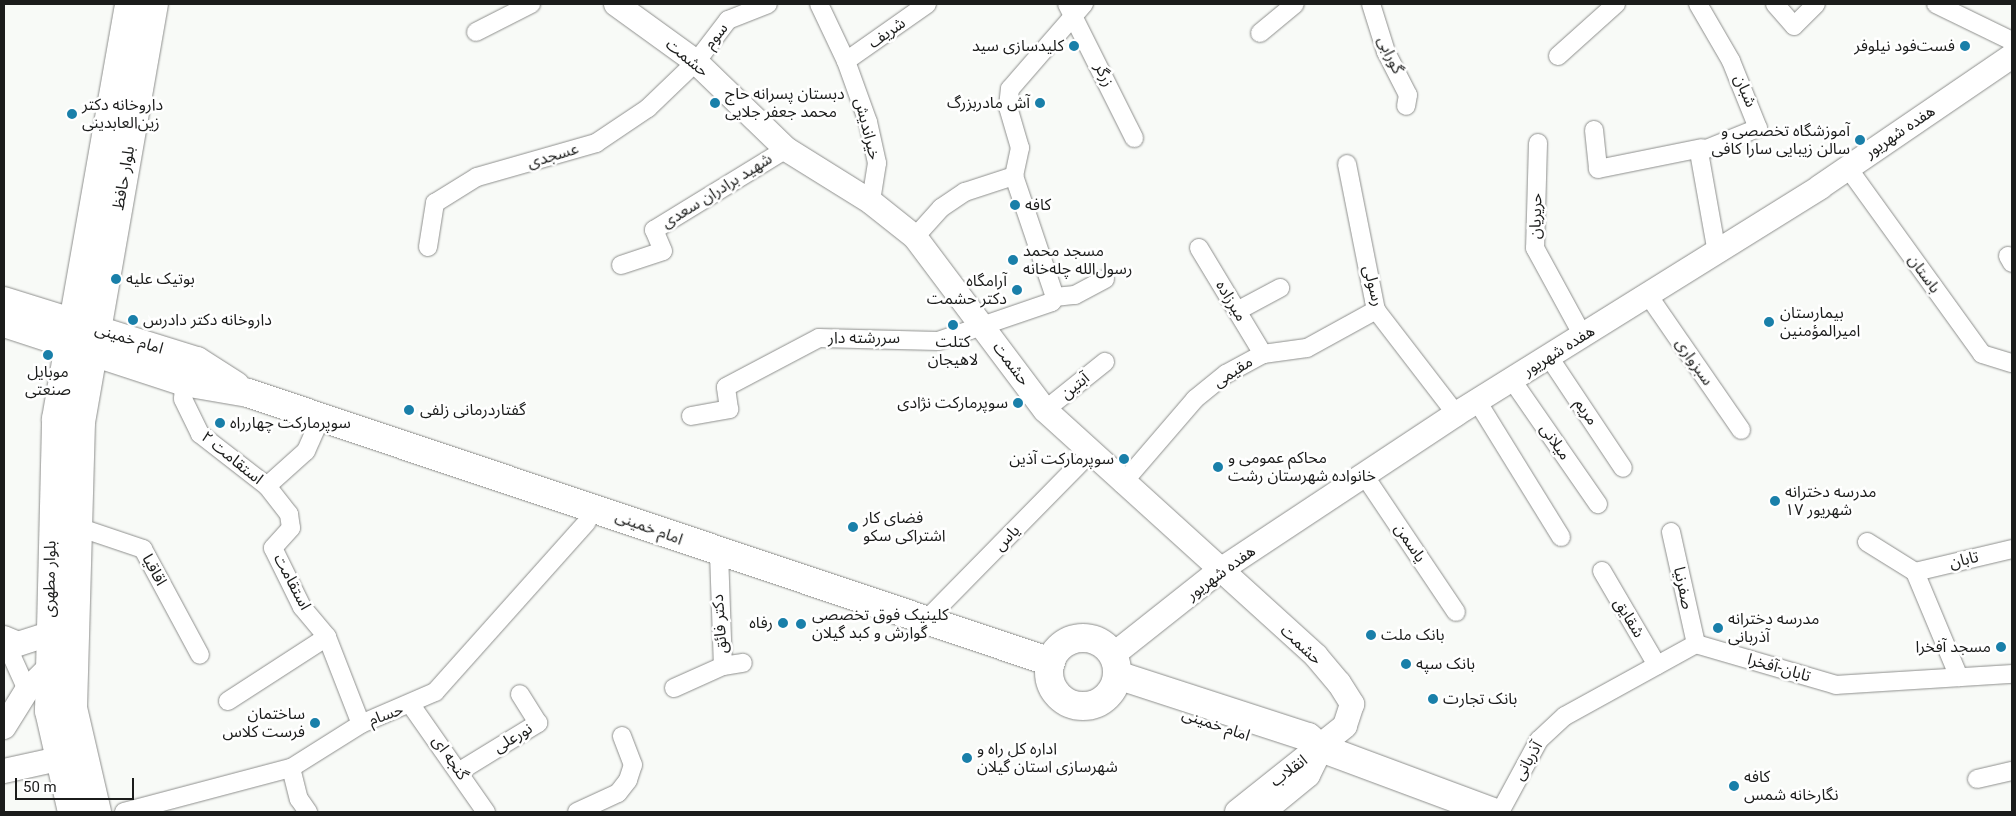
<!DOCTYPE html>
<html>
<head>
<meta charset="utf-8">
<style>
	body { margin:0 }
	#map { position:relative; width:2016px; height:816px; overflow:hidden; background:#f8faf7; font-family:Roboto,"Noto Sans Arabic",sans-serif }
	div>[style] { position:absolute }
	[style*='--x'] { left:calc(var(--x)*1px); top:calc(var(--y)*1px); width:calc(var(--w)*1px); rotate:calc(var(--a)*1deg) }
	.roads { filter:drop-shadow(0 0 1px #8e8f8d) drop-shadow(0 0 1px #8e8f8d) }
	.street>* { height:18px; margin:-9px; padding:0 9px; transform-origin:9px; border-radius:9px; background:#fff }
	.secondary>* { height:24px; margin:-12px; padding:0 12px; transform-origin:12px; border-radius:12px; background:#fff }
	.primary>* { height:28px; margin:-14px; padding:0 14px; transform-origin:14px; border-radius:14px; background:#fff }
	.primary>.ring { margin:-14px; padding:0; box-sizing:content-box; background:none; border:28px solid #fff; border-radius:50% }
	.dots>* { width:14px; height:14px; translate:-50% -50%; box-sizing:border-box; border:2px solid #fff; border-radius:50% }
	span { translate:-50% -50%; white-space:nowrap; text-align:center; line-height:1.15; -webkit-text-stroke:5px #fff; paint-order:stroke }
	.street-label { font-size:16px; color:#1b1c1b }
	.poi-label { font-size:16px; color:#1b1c1b }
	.right { translate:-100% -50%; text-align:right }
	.left { translate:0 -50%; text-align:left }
	.frame { position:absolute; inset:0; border:5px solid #1b1c1b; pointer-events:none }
	.scale { position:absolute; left:15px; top:778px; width:119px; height:22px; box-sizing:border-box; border:2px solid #1b1c1b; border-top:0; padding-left:6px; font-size:15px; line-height:18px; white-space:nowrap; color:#1b1c1b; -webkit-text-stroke:4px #fff; paint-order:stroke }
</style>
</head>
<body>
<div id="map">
	<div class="roads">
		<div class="street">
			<div style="--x:819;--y:4;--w:63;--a:64.7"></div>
			<div style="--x:846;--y:61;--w:65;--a:70.2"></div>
			<div style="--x:868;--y:122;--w:42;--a:77.6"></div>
			<div style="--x:877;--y:163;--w:39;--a:99"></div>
			<div style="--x:1067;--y:4;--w:150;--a:63.4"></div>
			<div style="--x:1371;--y:4;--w:50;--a:72.6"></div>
			<div style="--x:1386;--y:52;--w:48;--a:62.9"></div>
			<div style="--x:1408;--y:95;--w:11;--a:100"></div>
			<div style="--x:1698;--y:4;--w:66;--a:59.9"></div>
			<div style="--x:1731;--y:61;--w:72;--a:68.1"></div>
			<div style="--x:1758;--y:128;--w:64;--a:157.9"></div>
			<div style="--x:1699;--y:152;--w:103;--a:79.9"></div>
			<div style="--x:1775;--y:4;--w:29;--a:49"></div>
			<div style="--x:1794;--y:26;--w:31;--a:-45"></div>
			<div style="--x:1936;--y:4;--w:85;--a:26"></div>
			<div style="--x:476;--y:32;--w:62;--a:-27"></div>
			<div style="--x:1260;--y:33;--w:45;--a:-39.6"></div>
			<div style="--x:1558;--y:56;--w:78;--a:-41.9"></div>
			<div style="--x:846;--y:61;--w:99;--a:-35.1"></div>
			<div style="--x:1594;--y:130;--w:39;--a:84"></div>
			<div style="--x:1598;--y:169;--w:106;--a:-11.4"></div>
			<div style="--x:1538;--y:143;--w:105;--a:91.6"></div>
			<div style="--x:1535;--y:248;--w:100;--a:61.4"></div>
			<div style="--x:1347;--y:164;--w:149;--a:78.8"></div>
			<div style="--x:1376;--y:310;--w:131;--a:52.4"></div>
			<div style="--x:1848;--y:168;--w:229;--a:54.2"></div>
			<div style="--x:1982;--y:354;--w:31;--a:17"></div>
			<div style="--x:1014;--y:176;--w:29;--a:-78"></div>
			<div style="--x:1020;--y:148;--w:43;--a:-106.3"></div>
			<div style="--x:1008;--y:107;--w:18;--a:-84"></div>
			<div style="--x:1010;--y:89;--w:113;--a:-49"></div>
			<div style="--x:1014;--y:176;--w:128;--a:71.3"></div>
			<div style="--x:915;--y:237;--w:39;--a:-48"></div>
			<div style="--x:941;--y:208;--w:29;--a:-34"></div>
			<div style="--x:965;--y:192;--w:52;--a:-18.1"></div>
			<div style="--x:428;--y:247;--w:45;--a:-81"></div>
			<div style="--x:435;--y:203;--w:49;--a:-31.8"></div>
			<div style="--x:477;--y:177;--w:124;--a:-15.9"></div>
			<div style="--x:596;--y:143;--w:63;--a:-33.9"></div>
			<div style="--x:648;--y:108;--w:66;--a:-43.8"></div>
			<div style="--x:696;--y:62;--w:53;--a:-52.7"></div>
			<div style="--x:728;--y:20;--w:43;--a:-21.8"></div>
			<div style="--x:1199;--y:248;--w:124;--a:58.9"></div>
			<div style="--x:2008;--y:256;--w:8;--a:60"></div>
			<div style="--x:621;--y:265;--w:44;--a:-18.4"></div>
			<div style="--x:663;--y:251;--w:23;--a:-113"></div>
			<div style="--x:654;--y:230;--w:155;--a:-31.5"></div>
			<div style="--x:1648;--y:295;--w:164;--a:55.4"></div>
			<div style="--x:1055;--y:297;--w:20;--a:-6"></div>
			<div style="--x:1075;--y:295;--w:34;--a:-28"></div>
			<div style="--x:1237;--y:311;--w:49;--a:-28.1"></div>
			<div style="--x:1549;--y:357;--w:133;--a:56.3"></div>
			<div style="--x:1512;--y:380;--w:151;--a:55.3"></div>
			<div style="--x:184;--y:382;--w:17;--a:93"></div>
			<div style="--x:183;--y:399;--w:39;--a:64"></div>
			<div style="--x:200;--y:434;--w:85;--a:37.8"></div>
			<div style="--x:267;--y:486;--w:36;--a:52"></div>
			<div style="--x:289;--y:514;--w:14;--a:82"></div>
			<div style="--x:291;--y:528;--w:27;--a:132"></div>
			<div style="--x:273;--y:548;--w:66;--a:63.8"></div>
			<div style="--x:302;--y:607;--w:39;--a:50"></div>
			<div style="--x:327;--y:637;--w:93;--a:68.7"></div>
			<div style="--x:1477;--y:401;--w:160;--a:58.3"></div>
			<div style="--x:1045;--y:410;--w:77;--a:-38.7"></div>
			<div style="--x:691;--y:416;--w:39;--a:-10"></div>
			<div style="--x:729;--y:409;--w:22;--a:-98"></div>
			<div style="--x:726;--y:387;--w:105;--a:-27.8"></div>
			<div style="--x:819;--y:338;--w:119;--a:1.4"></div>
			<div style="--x:938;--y:341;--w:120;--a:-18.9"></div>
			<div style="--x:1052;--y:302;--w:6;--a:-59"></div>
			<div style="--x:1364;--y:475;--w:165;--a:56.1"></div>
			<div style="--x:1122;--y:484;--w:112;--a:-49.3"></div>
			<div style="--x:1195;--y:399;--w:40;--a:-39"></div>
			<div style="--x:1226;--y:374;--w:42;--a:-28.4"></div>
			<div style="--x:1263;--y:354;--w:44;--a:-7.8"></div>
			<div style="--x:1307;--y:348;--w:79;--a:-28.8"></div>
			<div style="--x:267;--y:486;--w:52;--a:-41.9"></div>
			<div style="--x:306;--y:451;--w:36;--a:-66"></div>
			<div style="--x:75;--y:526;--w:72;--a:18.7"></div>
			<div style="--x:143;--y:549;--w:120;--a:61.7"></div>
			<div style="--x:1671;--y:532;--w:115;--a:77.4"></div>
			<div style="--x:1867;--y:542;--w:57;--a:32"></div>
			<div style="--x:719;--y:553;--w:113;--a:88"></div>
			<div style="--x:1602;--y:571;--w:109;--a:59.7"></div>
			<div style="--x:1915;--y:572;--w:114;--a:67.3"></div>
			<div style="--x:1915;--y:572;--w:100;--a:-13.3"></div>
			<div style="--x:924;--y:622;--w:237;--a:-45.5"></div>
			<div style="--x:4;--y:639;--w:56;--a:65.7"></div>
			<div style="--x:674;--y:688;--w:54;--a:-24.2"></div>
			<div style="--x:723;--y:666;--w:20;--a:-9"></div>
			<div style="--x:228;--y:701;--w:118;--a:-32.9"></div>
			<div style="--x:411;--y:705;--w:131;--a:55"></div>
			<div style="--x:291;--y:768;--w:32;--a:76"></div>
			<div style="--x:299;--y:799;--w:16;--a:55"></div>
			<div style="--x:460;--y:771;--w:92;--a:-31.6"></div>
			<div style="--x:538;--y:723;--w:34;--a:-122"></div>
			<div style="--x:1977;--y:779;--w:36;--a:-13"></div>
			<div style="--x:124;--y:812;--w:173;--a:-14.8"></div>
			<div style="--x:291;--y:768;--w:83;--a:-32.2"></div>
			<div style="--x:361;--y:724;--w:81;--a:-23.4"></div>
			<div style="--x:435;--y:692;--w:228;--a:-48.2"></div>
			<div style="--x:577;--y:812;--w:45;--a:-24.9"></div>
			<div style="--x:618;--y:793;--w:16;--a:-52"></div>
			<div style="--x:628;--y:780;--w:16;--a:-72"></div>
			<div style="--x:633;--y:765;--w:31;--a:-111"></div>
			<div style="--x:1500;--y:812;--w:82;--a:-61.6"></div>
			<div style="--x:1539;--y:740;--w:35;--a:-43"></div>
			<div style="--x:1565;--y:716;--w:149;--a:-28.8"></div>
			<div style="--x:1696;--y:644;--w:146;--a:16.3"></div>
			<div style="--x:1836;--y:685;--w:176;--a:-3.6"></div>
		</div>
		<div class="secondary">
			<div style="--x:616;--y:4;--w:99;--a:35.9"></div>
			<div style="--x:696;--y:62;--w:125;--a:44"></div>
			<div style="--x:786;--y:149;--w:100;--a:31.9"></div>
			<div style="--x:871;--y:202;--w:56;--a:38.5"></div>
			<div style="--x:915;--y:237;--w:216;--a:53.1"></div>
			<div style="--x:1045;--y:410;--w:366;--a:42.2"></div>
			<div style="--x:1316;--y:656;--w:35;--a:50"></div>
			<div style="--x:1339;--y:683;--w:25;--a:58"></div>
			<div style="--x:1352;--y:704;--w:23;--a:108"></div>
			<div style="--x:1345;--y:726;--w:138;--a:141.5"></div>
			<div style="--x:4;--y:638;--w:15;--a:23"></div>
			<div style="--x:18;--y:644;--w:33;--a:-18"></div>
			<div style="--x:1113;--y:655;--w:135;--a:-38.4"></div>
			<div style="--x:1219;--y:571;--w:284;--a:-33.5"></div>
			<div style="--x:1456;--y:414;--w:429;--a:-31.9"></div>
			<div style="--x:1820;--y:187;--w:232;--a:-34.3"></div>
			<div style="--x:4;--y:727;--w:44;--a:-58.1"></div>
			<div style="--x:27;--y:690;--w:28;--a:-45"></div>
			<div style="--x:4;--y:771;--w:55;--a:-12.5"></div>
			<div style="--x:1263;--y:812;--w:58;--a:-39.4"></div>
			<div style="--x:1308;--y:775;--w:28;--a:-64"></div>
		</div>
		<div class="primary">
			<div style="--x:4;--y:301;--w:202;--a:17.3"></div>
			<div style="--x:197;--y:361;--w:46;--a:32.7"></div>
			<div style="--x:4;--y:323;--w:189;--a:18.1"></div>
			<div style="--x:184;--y:382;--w:65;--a:9.8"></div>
			<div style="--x:248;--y:393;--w:847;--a:18.52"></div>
			<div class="ring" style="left:1049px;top:638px;width:40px;height:40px"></div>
			<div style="--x:1117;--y:675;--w:201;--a:18"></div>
			<div style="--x:1308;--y:737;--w:17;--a:40"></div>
			<div style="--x:1321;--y:748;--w:184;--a:20.4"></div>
			<div style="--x:72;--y:812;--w:104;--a:-102.8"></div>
			<div style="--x:49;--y:711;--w:292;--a:-88.6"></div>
			<div style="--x:56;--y:419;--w:421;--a:-80"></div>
			<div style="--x:97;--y:812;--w:107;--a:-103"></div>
			<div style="--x:73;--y:708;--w:286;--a:-88.4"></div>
			<div style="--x:81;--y:422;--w:424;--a:-80.1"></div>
		</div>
	</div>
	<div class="dots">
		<div style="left:1074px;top:46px;background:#197fa9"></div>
		<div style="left:1965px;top:46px;background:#197fa9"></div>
		<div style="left:715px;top:103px;background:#197fa9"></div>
		<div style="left:1040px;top:103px;background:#197fa9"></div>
		<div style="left:72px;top:114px;background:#197fa9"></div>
		<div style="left:1860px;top:140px;background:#197fa9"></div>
		<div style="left:1015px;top:205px;background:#197fa9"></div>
		<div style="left:1013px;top:260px;background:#197fa9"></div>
		<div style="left:116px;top:279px;background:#197fa9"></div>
		<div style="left:1017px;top:290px;background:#197fa9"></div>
		<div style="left:133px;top:320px;background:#197fa9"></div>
		<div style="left:1769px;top:322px;background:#197fa9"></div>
		<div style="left:953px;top:325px;background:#197fa9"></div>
		<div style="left:48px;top:355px;background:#197fa9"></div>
		<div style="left:1018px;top:403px;background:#197fa9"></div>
		<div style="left:409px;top:410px;background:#197fa9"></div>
		<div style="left:220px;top:423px;background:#197fa9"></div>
		<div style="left:1124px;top:459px;background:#197fa9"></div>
		<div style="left:1218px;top:467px;background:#197fa9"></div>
		<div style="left:1775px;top:501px;background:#197fa9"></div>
		<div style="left:853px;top:527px;background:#197fa9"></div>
		<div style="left:783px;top:623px;background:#197fa9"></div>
		<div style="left:801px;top:624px;background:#197fa9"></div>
		<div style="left:1718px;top:628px;background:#197fa9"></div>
		<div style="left:1371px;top:635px;background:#197fa9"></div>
		<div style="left:2001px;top:647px;background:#197fa9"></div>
		<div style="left:1406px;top:664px;background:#197fa9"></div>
		<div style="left:1433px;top:699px;background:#197fa9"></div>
		<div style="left:315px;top:723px;background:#197fa9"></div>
		<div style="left:967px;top:758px;background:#197fa9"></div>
		<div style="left:1734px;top:786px;background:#197fa9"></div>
	</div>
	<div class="street-label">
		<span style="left:887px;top:33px;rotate:-35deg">شریف</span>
		<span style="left:716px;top:36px;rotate:-52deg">سوم</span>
		<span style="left:1390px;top:55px;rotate:64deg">گورابی</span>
		<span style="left:687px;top:58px;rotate:39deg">حشمت</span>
		<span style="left:1104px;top:75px;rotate:64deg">زرگر</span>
		<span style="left:1745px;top:91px;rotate:67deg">شبان</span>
		<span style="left:867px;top:129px;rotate:76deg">خیراندیش</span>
		<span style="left:1900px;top:132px;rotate:-34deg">هفده شهریور</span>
		<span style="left:553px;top:156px;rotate:-17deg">عسجدی</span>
		<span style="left:124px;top:178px;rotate:-80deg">بلوار حافظ</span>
		<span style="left:717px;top:191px;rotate:-32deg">شهید برادران سعدی</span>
		<span style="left:1536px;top:216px;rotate:-88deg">حریریان</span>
		<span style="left:1924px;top:274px;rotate:54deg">باستان</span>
		<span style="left:1373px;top:286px;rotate:76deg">رسولی</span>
		<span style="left:1231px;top:301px;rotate:59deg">میرزاده</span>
		<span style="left:864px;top:338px">سررشته دار</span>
		<span style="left:129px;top:339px;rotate:17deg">امام خمینی</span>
		<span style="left:1559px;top:351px;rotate:-32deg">هفده شهریور</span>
		<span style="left:1694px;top:362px;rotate:55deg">سبزواری</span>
		<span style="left:1011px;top:364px;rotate:53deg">حشمت</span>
		<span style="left:1233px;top:372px;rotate:-33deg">مقیمی</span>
		<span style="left:1075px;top:386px;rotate:-39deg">آبتین</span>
		<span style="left:1586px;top:412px;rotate:56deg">مریم</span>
		<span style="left:1555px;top:442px;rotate:55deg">میلانی</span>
		<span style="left:232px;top:458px;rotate:39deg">استقامت ۲</span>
		<span style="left:649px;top:528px;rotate:20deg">امام خمینی</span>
		<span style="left:1007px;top:538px;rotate:-46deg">یاس</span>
		<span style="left:1410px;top:543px;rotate:56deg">یاسمن</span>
		<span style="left:1964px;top:560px;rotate:-13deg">تابان</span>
		<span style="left:154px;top:570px;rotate:61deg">اقاقیا</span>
		<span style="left:1221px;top:573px;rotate:-36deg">هفده شهریور</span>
		<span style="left:50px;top:579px;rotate:-89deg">بلوار مطهری</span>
		<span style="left:292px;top:582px;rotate:62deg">استقامت</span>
		<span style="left:1683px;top:588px;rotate:78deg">صفرنیا</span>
		<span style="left:1629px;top:618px;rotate:59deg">شقایق</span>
		<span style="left:720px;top:624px;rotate:-94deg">دکتر فائق</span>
		<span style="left:1301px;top:645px;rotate:43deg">حشمت</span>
		<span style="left:1779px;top:668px;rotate:16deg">تابان-آفخرا</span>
		<span style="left:386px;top:715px;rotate:-20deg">حسام</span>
		<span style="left:1216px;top:725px;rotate:19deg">امام خمینی</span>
		<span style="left:513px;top:738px;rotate:-31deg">نورعلی</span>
		<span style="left:450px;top:758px;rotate:55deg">گنجه ای</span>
		<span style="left:1528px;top:761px;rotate:-60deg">آذربانی</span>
		<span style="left:1289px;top:771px;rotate:-37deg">انقلاب</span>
	</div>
	<div class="poi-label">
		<span class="right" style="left:1064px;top:46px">کلیدسازی سید</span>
		<span class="right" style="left:1955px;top:46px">فست‌فود نیلوفر</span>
		<span class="left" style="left:725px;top:103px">دبستان پسرانه حاج<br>محمد جعفر جلایی</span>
		<span class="right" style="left:1030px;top:103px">آش مادربزرگ</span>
		<span class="left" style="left:82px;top:114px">داروخانه دکتر<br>زین‌العابدینی</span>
		<span class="right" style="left:1850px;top:140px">آموزشگاه تخصصی و<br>سالن زیبایی سارا کافی</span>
		<span class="left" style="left:1025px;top:205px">کافه</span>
		<span class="left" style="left:1023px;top:260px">مسجد محمد<br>رسول‌‌الله چله‌خانه</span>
		<span class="left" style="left:126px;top:279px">بوتیک علیه</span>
		<span class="right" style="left:1007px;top:290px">آرامگاه<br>دکتر حشمت</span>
		<span class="left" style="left:1780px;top:322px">بیمارستان<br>امیرالمؤمنین</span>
		<span class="left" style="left:143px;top:320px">داروخانه دکتر دادرس</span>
		<span style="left:953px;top:351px">کتلت<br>لاهیجان</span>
		<span style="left:48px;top:381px">موبایل<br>صنعتی</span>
		<span class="right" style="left:1008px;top:403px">سوپرمارکت نژادی</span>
		<span class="left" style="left:420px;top:410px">گفتاردرمانی زلفی</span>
		<span class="left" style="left:230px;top:423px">سوپرمارکت چهارراه</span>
		<span class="left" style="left:1228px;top:467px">محاکم عمومی و<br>خانواده شهرستان رشت</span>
		<span class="right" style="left:1114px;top:459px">سوپرمارکت آذین</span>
		<span class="left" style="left:1785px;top:501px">مدرسه دخترانه<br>۱۷ شهریور</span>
		<span class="left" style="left:863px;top:527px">فضای کار<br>اشتراکی سکو</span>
		<span class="left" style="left:812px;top:624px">کلینیک فوق تخصصی<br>گوارش و کبد گیلان</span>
		<span class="left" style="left:1728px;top:628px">مدرسه دخترانه<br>آذربانی</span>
		<span class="right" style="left:773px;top:623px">رفاه</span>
		<span class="left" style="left:1381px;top:635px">بانک ملت</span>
		<span class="right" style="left:1991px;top:647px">مسجد آفخرا</span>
		<span class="left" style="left:1416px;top:664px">بانک سپه</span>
		<span class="left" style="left:1443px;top:699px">بانک تجارت</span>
		<span class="right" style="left:305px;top:723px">ساختمان<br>فرست کلاس</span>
		<span class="left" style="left:977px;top:758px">اداره کل راه و<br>شهرسازی استان گیلان</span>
		<span class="left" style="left:1744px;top:786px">کافه<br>نگارخانه شمس</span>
	</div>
	<div class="frame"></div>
	<div class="scale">50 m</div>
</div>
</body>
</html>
